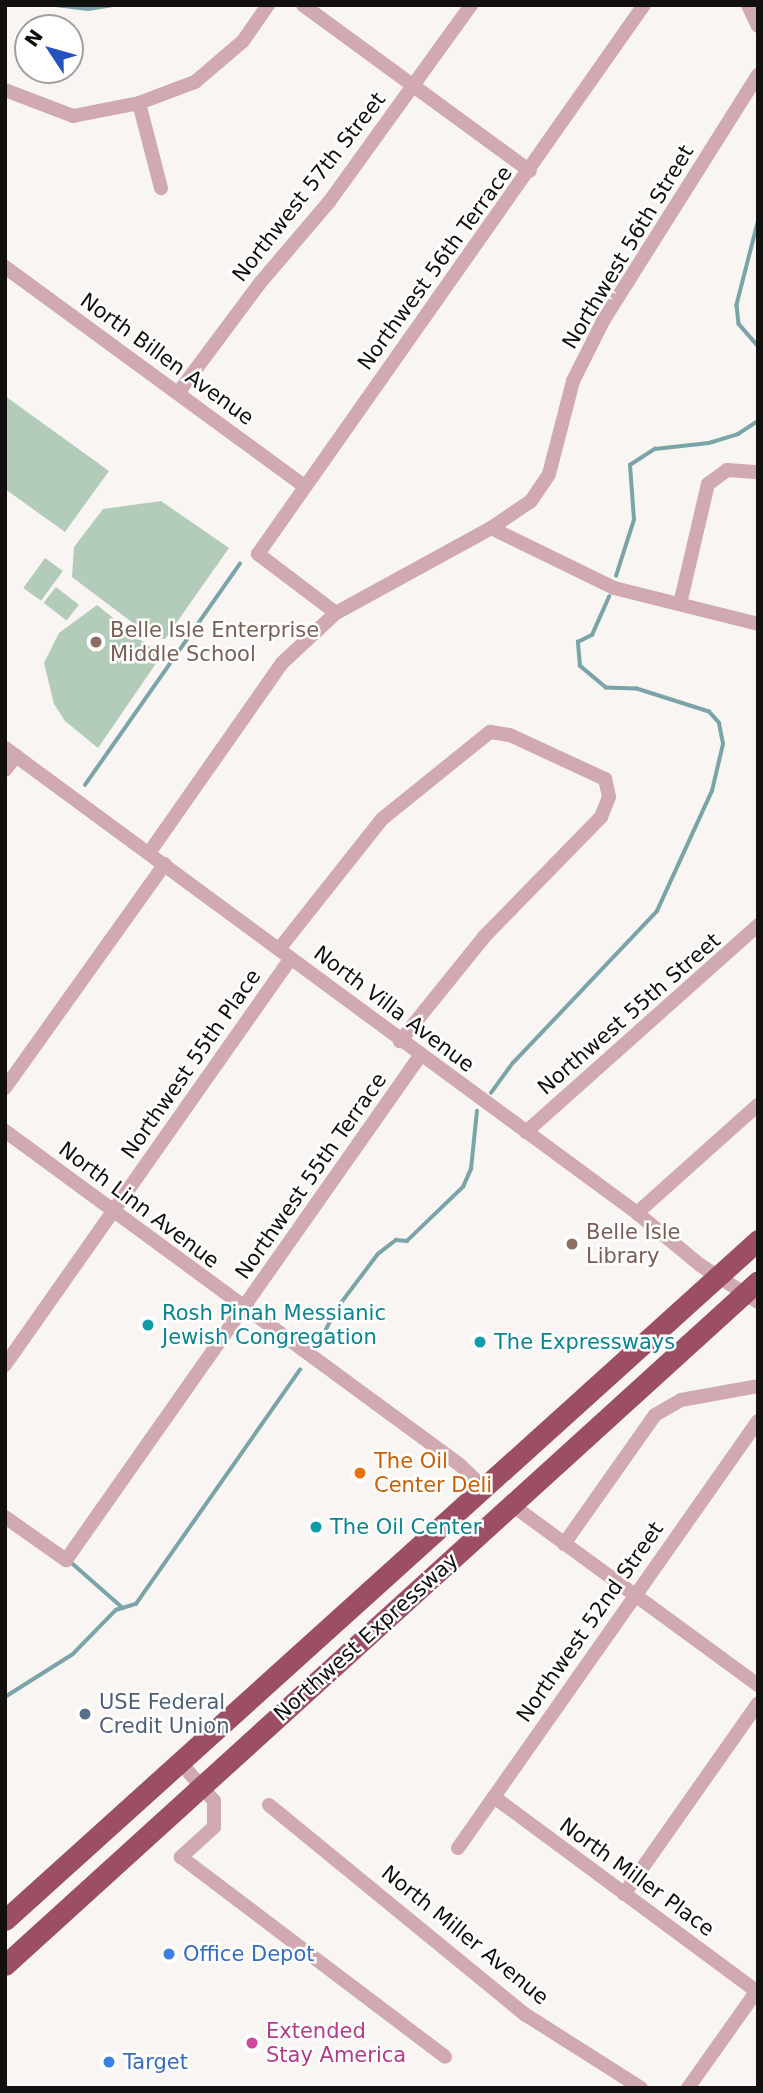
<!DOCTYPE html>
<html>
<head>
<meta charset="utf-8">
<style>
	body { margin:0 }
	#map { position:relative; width:763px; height:2093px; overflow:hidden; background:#f8f5f2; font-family:"DejaVu Sans",sans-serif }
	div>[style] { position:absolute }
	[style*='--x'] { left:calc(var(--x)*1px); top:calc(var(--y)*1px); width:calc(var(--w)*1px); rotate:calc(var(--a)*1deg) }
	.green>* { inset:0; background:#b3ccba; transform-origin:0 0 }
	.stream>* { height:3.5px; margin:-1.75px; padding:0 1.75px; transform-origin:1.75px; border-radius:1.75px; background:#7ba4a9 }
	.minor>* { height:14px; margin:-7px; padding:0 7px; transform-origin:7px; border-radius:7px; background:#d0a9b1 }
	.highway>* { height:21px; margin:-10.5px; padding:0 10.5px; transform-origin:10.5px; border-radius:10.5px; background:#9b4e64 }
	.dots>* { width:19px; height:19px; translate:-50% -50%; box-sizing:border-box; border:4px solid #fff; border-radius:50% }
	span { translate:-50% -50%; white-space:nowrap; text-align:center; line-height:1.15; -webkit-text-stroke:5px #fff; paint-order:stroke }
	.street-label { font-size:21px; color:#11100f }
	.education-label { font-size:21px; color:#785e54 }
	.left { translate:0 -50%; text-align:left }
	.culture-label { font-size:21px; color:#0d838f }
	.food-label { font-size:21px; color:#c56008 }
	.service-label { font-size:21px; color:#4e5e75 }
	.shop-label { font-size:21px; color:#366cbe }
	.hotel-label { font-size:21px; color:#b23c85 }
	.frame { position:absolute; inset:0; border:7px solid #11100f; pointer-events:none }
	.north { position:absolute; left:14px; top:14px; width:70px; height:70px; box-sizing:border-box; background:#fff; border:2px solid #a09f9f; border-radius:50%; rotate:306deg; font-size:19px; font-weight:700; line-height:28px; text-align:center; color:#11100f }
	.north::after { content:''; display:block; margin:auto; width:24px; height:32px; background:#2653c1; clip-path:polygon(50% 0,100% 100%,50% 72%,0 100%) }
</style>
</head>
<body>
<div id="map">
	<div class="green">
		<div style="clip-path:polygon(5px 396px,109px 471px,65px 532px,5px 489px)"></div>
		<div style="clip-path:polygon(161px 501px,229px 548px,165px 639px,154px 639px,72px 577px,74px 547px,103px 509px)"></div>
		<div style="left:45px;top:558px;width:22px;height:37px;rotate:36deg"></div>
		<div style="left:56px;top:587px;width:29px;height:20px;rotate:38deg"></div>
		<div style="clip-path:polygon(97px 605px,155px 651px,157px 662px,98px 748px,65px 721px,54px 704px,44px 663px,59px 633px)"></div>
	</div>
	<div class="stream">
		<div style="--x:56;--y:5;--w:32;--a:7"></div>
		<div style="--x:88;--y:9;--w:25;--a:-9"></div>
		<div style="--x:758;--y:223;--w:85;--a:104.4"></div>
		<div style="--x:737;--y:305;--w:19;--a:84"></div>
		<div style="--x:739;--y:324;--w:29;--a:49"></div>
		<div style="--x:616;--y:576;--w:59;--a:-72.2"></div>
		<div style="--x:634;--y:520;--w:55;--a:-94.2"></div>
		<div style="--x:630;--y:465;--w:30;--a:-33"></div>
		<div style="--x:655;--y:449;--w:54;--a:-6.3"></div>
		<div style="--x:709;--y:443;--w:30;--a:-17"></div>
		<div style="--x:738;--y:434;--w:24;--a:-33"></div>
		<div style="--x:85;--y:785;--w:270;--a:-55"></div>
		<div style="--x:491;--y:1093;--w:37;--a:-54"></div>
		<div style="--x:513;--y:1063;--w:209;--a:-46.5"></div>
		<div style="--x:657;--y:911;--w:132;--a:-65.4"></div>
		<div style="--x:712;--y:791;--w:48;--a:-76.8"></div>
		<div style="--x:723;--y:744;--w:21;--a:-101"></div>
		<div style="--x:719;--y:723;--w:15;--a:-132"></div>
		<div style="--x:709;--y:712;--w:76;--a:-162.3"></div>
		<div style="--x:637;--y:689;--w:31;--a:-178"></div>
		<div style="--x:606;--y:688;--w:34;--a:-140"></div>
		<div style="--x:580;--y:666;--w:24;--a:-95"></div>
		<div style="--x:578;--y:642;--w:16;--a:-27"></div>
		<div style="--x:592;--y:635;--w:42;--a:-65.9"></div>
		<div style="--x:317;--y:1346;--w:44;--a:-61.7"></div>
		<div style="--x:338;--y:1307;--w:66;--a:-53"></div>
		<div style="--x:378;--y:1254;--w:23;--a:-38"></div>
		<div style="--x:396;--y:1240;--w:11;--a:5"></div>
		<div style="--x:407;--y:1241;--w:78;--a:-44"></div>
		<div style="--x:463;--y:1187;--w:20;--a:-66"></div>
		<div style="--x:471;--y:1169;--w:58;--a:-84.1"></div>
		<div style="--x:72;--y:1563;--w:68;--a:41.4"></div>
		<div style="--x:5;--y:1697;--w:80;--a:-32.3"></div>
		<div style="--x:73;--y:1654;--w:62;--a:-45.7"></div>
		<div style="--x:116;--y:1610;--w:21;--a:-17"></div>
		<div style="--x:136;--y:1604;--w:286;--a:-55"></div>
	</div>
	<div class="minor">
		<div style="--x:303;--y:5;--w:281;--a:36.2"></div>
		<div style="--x:748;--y:5;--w:23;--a:65"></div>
		<div style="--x:5;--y:90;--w:73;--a:20.9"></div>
		<div style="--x:73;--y:116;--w:67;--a:-11.1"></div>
		<div style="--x:139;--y:103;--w:60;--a:-20.6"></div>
		<div style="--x:195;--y:82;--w:63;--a:-40.5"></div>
		<div style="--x:243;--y:41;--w:44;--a:-55.2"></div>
		<div style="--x:139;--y:103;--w:88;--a:75.5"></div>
		<div style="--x:5;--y:267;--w:371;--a:36.2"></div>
		<div style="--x:178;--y:393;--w:137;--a:-53.3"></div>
		<div style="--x:260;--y:283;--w:106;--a:-49.6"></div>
		<div style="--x:329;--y:202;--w:243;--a:-54.2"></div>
		<div style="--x:491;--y:528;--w:137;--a:26"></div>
		<div style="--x:614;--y:588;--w:148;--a:14"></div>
		<div style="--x:680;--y:604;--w:123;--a:-76.9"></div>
		<div style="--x:708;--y:484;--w:24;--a:-36"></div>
		<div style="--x:727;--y:470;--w:31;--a:4"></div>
		<div style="--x:336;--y:613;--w:98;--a:-142.9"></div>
		<div style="--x:258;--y:554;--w:671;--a:-54.89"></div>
		<div style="--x:5;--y:748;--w:785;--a:36.34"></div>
		<div style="--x:637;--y:1213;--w:82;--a:39.5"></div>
		<div style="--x:700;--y:1265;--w:69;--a:32.5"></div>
		<div style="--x:5;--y:770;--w:18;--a:-52"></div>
		<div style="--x:149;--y:853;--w:232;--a:-55"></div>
		<div style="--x:282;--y:663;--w:74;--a:-42.8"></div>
		<div style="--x:336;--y:613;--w:177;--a:-28.7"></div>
		<div style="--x:491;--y:528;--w:48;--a:-34"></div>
		<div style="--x:531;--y:501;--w:32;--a:-56"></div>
		<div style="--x:549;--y:474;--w:96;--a:-75.5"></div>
		<div style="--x:573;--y:381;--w:67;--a:-63.4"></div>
		<div style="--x:603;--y:321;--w:291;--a:-57.8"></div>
		<div style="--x:279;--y:949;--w:166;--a:-51.6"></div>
		<div style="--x:382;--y:819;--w:139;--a:-38.9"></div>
		<div style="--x:490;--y:732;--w:20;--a:9"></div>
		<div style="--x:510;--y:735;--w:105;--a:24.9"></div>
		<div style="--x:605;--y:779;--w:18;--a:77"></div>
		<div style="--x:609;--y:797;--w:22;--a:112"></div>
		<div style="--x:601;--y:817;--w:168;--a:134.3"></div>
		<div style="--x:484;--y:937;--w:134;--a:128.9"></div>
		<div style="--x:5;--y:1088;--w:275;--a:-54.5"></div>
		<div style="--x:5;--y:1131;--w:564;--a:36.28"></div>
		<div style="--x:460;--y:1465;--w:32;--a:44"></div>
		<div style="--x:526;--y:1132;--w:311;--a:-41.7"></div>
		<div style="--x:637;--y:1213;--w:162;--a:-41.8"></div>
		<div style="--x:5;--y:1365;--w:497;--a:-54.9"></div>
		<div style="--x:512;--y:1505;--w:305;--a:36.2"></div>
		<div style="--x:5;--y:1517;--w:75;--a:35.2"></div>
		<div style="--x:66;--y:1560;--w:616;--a:-54.92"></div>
		<div style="--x:564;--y:1544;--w:158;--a:-54.8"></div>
		<div style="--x:655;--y:1415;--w:30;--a:-30"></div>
		<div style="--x:681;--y:1400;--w:78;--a:-10.3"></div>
		<div style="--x:180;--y:1762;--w:52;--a:48.9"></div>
		<div style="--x:214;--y:1801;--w:26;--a:90"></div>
		<div style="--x:214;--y:1827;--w:45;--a:137.7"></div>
		<div style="--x:181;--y:1857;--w:331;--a:37.1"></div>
		<div style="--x:494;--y:1797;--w:326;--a:36.5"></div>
		<div style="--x:269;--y:1805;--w:332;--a:39.3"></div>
		<div style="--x:526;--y:2015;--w:136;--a:32.4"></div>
		<div style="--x:458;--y:1848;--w:522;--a:-54.91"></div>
		<div style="--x:624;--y:1894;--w:233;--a:-54.9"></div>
		<div style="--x:688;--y:2088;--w:121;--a:-54.7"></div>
	</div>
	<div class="highway">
		<div style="--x:5;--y:1920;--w:1015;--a:-42.08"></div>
		<div style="--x:5;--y:1965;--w:1017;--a:-42.25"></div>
	</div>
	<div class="dots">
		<div style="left:96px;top:642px;background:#8d6e63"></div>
		<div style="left:572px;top:1244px;background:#8d6e63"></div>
		<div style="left:148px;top:1325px;background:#0f9aa8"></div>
		<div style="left:480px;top:1342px;background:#0f9aa8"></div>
		<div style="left:360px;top:1473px;background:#e8710a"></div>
		<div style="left:316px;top:1527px;background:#0f9aa8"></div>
		<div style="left:85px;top:1714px;background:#5c6f8a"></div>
		<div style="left:169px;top:1954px;background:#3f7fe0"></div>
		<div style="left:252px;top:2043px;background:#d1479c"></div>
		<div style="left:109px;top:2062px;background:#3f7fe0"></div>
	</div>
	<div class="street-label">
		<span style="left:309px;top:187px;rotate:-52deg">Northwest 57th Street</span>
		<span style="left:628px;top:247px;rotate:-59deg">Northwest 56th Street</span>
		<span style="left:435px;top:268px;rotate:-54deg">Northwest 56th Terrace</span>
		<span style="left:167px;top:359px;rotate:36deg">North Billen Avenue</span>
		<span style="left:394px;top:1009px;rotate:37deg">North Villa Avenue</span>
		<span style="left:629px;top:1014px;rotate:-41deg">Northwest 55th Street</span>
		<span style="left:191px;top:1064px;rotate:-55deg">Northwest 55th Place</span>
		<span style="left:311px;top:1176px;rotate:-55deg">Northwest 55th Terrace</span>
		<span style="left:139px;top:1205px;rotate:37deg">North Linn Avenue</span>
		<span style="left:590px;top:1622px;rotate:-55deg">Northwest 52nd Street</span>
		<span style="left:366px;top:1637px;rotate:-42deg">Northwest Expressway</span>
		<span style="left:637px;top:1877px;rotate:36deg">North Miller Place</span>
		<span style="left:465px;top:1935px;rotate:39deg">North Miller Avenue</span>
	</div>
	<div class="education-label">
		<span class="left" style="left:110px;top:642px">Belle Isle Enterprise<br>Middle School</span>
		<span class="left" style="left:586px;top:1244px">Belle Isle<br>Library</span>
	</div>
	<div class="culture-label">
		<span class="left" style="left:162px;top:1325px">Rosh Pinah Messianic<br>Jewish Congregation</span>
		<span class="left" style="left:494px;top:1342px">The Expressways</span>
		<span class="left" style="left:330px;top:1527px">The Oil Center</span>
	</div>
	<div class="food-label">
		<span class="left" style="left:374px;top:1473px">The Oil<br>Center Deli</span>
	</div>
	<div class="service-label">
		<span class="left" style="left:99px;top:1714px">USE Federal<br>Credit Union</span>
	</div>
	<div class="shop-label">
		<span class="left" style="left:183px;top:1954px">Office Depot</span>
		<span class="left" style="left:123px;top:2062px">Target</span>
	</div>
	<div class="hotel-label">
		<span class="left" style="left:266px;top:2043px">Extended<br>Stay America</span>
	</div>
	<div class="frame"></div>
	<div class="north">N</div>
</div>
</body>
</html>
